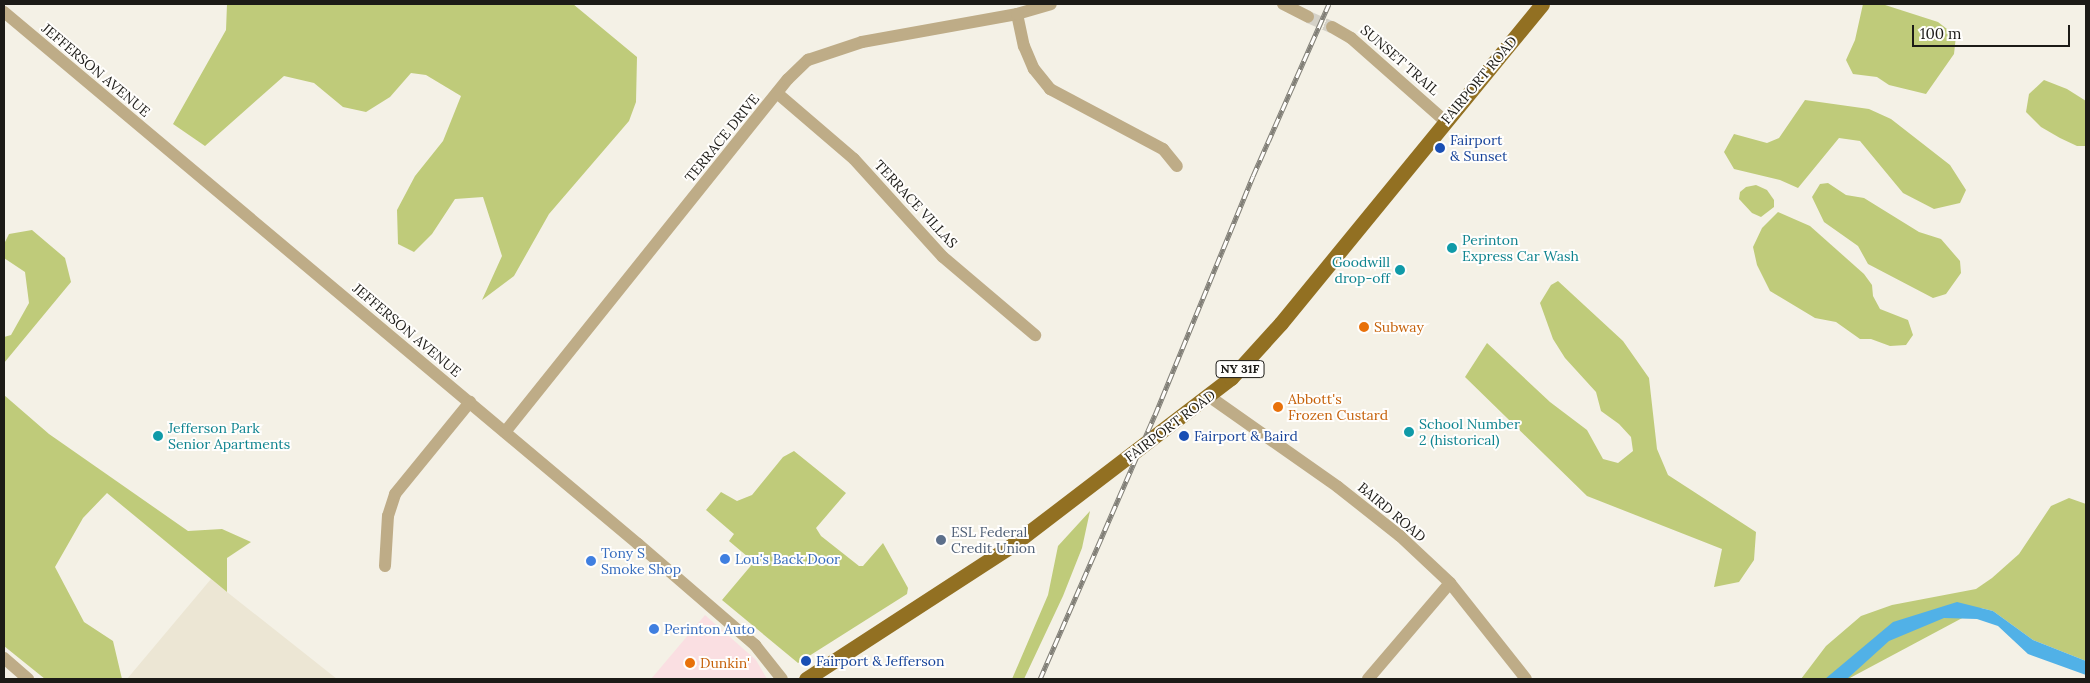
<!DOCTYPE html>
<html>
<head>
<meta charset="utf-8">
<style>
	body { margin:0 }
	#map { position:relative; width:2090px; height:683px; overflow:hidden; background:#f4f1e6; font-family:Lora,serif }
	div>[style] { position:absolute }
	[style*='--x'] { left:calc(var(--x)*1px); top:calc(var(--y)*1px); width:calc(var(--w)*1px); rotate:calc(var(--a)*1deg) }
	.commercial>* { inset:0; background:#fadfe2 }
	.built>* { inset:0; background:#ece6d4 }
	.green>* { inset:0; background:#bfcb7a }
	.water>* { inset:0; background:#51b1e7 }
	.minor-tunnel>* { height:12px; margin-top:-6px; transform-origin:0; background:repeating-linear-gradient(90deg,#d4d1c7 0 12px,transparent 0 18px) }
	.minor>* { height:12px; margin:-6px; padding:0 6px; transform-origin:6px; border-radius:6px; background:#beac87 }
	.major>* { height:15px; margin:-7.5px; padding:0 7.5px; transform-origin:7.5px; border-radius:7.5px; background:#927022 }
	.rail>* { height:5px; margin-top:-2.5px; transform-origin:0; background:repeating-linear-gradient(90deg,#fffefc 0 9px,#817f77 0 18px); box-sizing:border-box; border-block:1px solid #817f77 }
	.dots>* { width:14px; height:14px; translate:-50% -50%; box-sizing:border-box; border:2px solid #fffefc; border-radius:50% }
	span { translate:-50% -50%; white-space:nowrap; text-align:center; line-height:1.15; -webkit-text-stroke:4px #fffefc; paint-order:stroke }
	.shield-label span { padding:1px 4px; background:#fffefc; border:1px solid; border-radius:4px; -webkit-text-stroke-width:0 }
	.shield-label { font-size:12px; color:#1c1b17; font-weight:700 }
	.street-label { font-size:14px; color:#1c1b17 }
	.transit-label { font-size:14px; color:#164399 }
	.left { translate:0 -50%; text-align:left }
	.culture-label { font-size:14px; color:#0d838f }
	.right { translate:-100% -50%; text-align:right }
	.food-label { font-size:14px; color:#c56008 }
	.service-label { font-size:14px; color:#4e5e75 }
	.shop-label { font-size:14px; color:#366cbe }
	.frame { position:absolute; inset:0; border:5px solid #1c1b17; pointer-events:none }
	.scale { position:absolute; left:1912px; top:25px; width:158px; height:22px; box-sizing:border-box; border:2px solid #1c1b17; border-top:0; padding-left:6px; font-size:15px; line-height:18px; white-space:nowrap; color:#1c1b17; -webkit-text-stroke:4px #fffefc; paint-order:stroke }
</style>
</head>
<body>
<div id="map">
	<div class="commercial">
		<div style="clip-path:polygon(705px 615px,756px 660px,767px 679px,651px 679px)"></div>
	</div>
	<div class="built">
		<div style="clip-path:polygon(211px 579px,227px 592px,337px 679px,127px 679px)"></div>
	</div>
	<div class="green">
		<div style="clip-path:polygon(227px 4px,573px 4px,637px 57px,636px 102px,629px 121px,549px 214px,514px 276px,482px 300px,502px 256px,483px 197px,455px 199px,432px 234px,414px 252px,398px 244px,397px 210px,415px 176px,443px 141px,461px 96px,426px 75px,411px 73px,390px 97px,366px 112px,343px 107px,314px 83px,284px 76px,205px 146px,173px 124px,226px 30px)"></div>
		<div style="clip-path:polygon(1863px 4px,1882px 4px,1938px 22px,1956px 36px,1954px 54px,1926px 94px,1889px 85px,1877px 77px,1853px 74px,1846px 60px,1855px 40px)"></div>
		<div style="clip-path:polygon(2044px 80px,2067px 89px,2086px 101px,2086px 146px,2077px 146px,2060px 138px,2041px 127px,2026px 112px,2029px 94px)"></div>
		<div style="clip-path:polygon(1805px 100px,1869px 109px,1891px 119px,1950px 165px,1966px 190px,1960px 203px,1934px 209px,1903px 193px,1860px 141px,1839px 138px,1798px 188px,1780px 180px,1734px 169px,1724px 152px,1734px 134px,1767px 143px,1779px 138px)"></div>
		<div style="clip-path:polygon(1828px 183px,1846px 195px,1864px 198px,1919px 232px,1941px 239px,1960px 261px,1961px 273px,1946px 294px,1933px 298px,1868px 264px,1858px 246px,1824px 222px,1812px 197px,1820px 184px)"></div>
		<div style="clip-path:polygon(1756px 185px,1767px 190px,1774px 200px,1774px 207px,1761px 217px,1752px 213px,1739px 199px,1740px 192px,1746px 187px)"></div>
		<div style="clip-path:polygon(1778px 212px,1810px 226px,1864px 274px,1872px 285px,1873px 296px,1880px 309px,1908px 320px,1913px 335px,1906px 345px,1890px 346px,1871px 339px,1860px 339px,1836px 322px,1815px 318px,1770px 291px,1757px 265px,1753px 247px,1762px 228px)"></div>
		<div style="clip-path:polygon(32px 230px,65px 258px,71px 282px,4px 363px,4px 337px,11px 335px,29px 303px,25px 272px,4px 258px,4px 244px,9px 234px)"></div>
		<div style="clip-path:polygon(1558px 281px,1623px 341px,1649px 378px,1657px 449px,1668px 475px,1756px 532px,1754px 560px,1739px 582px,1714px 587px,1722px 549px,1587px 496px,1465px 377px,1487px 343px,1550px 402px,1587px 430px,1603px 459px,1618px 463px,1633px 451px,1631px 437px,1619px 424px,1601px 411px,1596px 392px,1565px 358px,1553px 339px,1540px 303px,1551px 285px)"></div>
		<div style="clip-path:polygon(4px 395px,49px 434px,188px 531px,222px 529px,251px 542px,227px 558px,227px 592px,107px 493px,83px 518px,55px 567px,84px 622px,113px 641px,122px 679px,45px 679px,4px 646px)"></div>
		<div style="clip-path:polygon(794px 451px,846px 493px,816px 528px,821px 536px,859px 566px,863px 566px,883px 543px,908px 588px,907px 594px,798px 663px,722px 600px,754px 562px,729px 541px,734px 534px,706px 510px,721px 492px,737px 501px,752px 495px,783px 457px)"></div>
		<div style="clip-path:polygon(2069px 498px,2086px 504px,2086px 572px,2084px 572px,2086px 572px,2086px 661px,2033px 640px,1993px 611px,1981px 608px,1848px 679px,1801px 679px,1826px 646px,1861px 616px,1892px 605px,1976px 589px,1992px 578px,2019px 554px,2051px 506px)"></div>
		<div style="clip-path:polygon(1090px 511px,1082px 548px,1063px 596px,1024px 679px,1012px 679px,1048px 595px,1058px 546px)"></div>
	</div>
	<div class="water">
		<div style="clip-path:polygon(1957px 602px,1993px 611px,2033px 640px,2086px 661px,2086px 675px,2028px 654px,1998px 626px,1977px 619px,1944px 618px,1889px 641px,1847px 679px,1825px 679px,1893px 622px)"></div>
	</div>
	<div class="minor-tunnel">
		<div style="--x:1308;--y:17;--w:26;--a:23"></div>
	</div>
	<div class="minor">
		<div style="--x:1283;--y:4;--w:28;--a:27"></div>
		<div style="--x:4;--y:12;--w:828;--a:40"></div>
		<div style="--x:638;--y:544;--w:155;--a:40.8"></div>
		<div style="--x:755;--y:645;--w:43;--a:51.5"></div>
		<div style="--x:1017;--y:14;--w:33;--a:78"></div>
		<div style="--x:1024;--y:46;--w:25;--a:67"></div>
		<div style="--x:1034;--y:69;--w:26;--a:51"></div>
		<div style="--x:1050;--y:89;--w:128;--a:28"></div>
		<div style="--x:1163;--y:149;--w:22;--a:51"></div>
		<div style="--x:1332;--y:27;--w:22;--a:30"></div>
		<div style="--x:1351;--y:38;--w:125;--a:41.4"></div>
		<div style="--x:777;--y:93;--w:101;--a:40.6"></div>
		<div style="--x:854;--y:159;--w:132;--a:47.8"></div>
		<div style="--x:943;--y:257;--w:121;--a:40.3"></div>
		<div style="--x:1210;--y:397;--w:156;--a:35.1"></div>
		<div style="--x:1338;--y:487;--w:79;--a:38.3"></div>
		<div style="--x:1400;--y:536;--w:69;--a:43.2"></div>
		<div style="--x:1450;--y:583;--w:122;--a:51.6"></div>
		<div style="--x:505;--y:432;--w:452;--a:-51.3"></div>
		<div style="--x:788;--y:79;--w:28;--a:-44"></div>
		<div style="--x:808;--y:60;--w:57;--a:-18.4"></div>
		<div style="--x:862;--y:42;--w:158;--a:-10.2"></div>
		<div style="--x:1017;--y:14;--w:35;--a:-16"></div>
		<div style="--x:385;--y:566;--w:50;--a:-86.6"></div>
		<div style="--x:388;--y:516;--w:23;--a:-72"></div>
		<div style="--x:395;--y:494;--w:119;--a:-50.8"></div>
		<div style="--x:4;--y:658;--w:32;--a:41"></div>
		<div style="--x:1368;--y:679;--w:126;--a:-49.5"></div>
	</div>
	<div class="major">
		<div style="--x:806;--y:679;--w:244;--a:-33"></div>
		<div style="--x:1011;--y:546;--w:277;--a:-37.4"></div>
		<div style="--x:1231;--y:378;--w:74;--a:-47.7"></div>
		<div style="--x:1281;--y:323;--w:412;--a:-50.7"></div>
	</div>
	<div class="rail">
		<div style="--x:1040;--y:679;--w:288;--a:-66.5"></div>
		<div style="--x:1155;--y:415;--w:258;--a:-67.7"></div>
		<div style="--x:1253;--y:176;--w:188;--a:-66.2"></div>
	</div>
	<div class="dots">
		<div style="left:1440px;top:148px;background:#1a4fb4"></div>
		<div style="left:1452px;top:248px;background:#0f9aa8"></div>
		<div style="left:1400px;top:270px;background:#0f9aa8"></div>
		<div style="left:1364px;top:327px;background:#e8710a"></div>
		<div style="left:1278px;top:407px;background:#e8710a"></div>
		<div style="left:1409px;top:432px;background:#0f9aa8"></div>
		<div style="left:158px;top:436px;background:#0f9aa8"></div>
		<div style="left:1184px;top:436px;background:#1a4fb4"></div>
		<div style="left:941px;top:540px;background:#5c6f8a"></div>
		<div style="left:725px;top:559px;background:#3f7fe0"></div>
		<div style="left:591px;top:561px;background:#3f7fe0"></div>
		<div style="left:654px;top:629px;background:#3f7fe0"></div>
		<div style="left:806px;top:661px;background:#1a4fb4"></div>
		<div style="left:690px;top:663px;background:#e8710a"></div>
	</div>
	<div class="shield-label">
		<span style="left:1240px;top:369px">NY 31F</span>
	</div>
	<div class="street-label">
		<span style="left:1400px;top:60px;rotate:41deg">SUNSET TRAIL</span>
		<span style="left:96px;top:70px;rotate:40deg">JEFFERSON AVENUE</span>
		<span style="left:1479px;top:80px;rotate:-50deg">FAIRPORT ROAD</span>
		<span style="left:722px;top:138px;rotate:-51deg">TERRACE DRIVE</span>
		<span style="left:916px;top:204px;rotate:47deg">TERRACE VILLAS</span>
		<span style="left:407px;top:330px;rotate:40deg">JEFFERSON AVENUE</span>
		<span style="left:1170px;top:426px;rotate:-37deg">FAIRPORT ROAD</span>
		<span style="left:1392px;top:512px;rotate:40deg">BAIRD ROAD</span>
	</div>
	<div class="transit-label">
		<span class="left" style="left:1450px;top:148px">Fairport<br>&amp; Sunset</span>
		<span class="left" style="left:1194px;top:436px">Fairport &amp; Baird</span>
		<span class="left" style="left:816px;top:661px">Fairport &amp; Jefferson</span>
	</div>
	<div class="culture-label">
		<span class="left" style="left:1462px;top:248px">Perinton<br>Express Car Wash</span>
		<span class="right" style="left:1390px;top:270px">Goodwill<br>drop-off</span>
		<span class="left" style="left:1419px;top:432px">School Number<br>2 (historical)</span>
		<span class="left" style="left:168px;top:436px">Jefferson Park<br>Senior Apartments</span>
	</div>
	<div class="food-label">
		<span class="left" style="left:1374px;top:327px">Subway</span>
		<span class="left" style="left:1288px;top:407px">Abbott's<br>Frozen Custard</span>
		<span class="left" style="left:700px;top:663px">Dunkin'</span>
	</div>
	<div class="service-label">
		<span class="left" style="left:951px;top:540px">ESL Federal<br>Credit Union</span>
	</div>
	<div class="shop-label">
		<span class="left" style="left:601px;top:561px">Tony S<br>Smoke Shop</span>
		<span class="left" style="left:735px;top:559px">Lou's Back Door</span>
		<span class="left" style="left:664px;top:629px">Perinton Auto</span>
	</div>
	<div class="frame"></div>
	<div class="scale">100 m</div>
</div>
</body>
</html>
